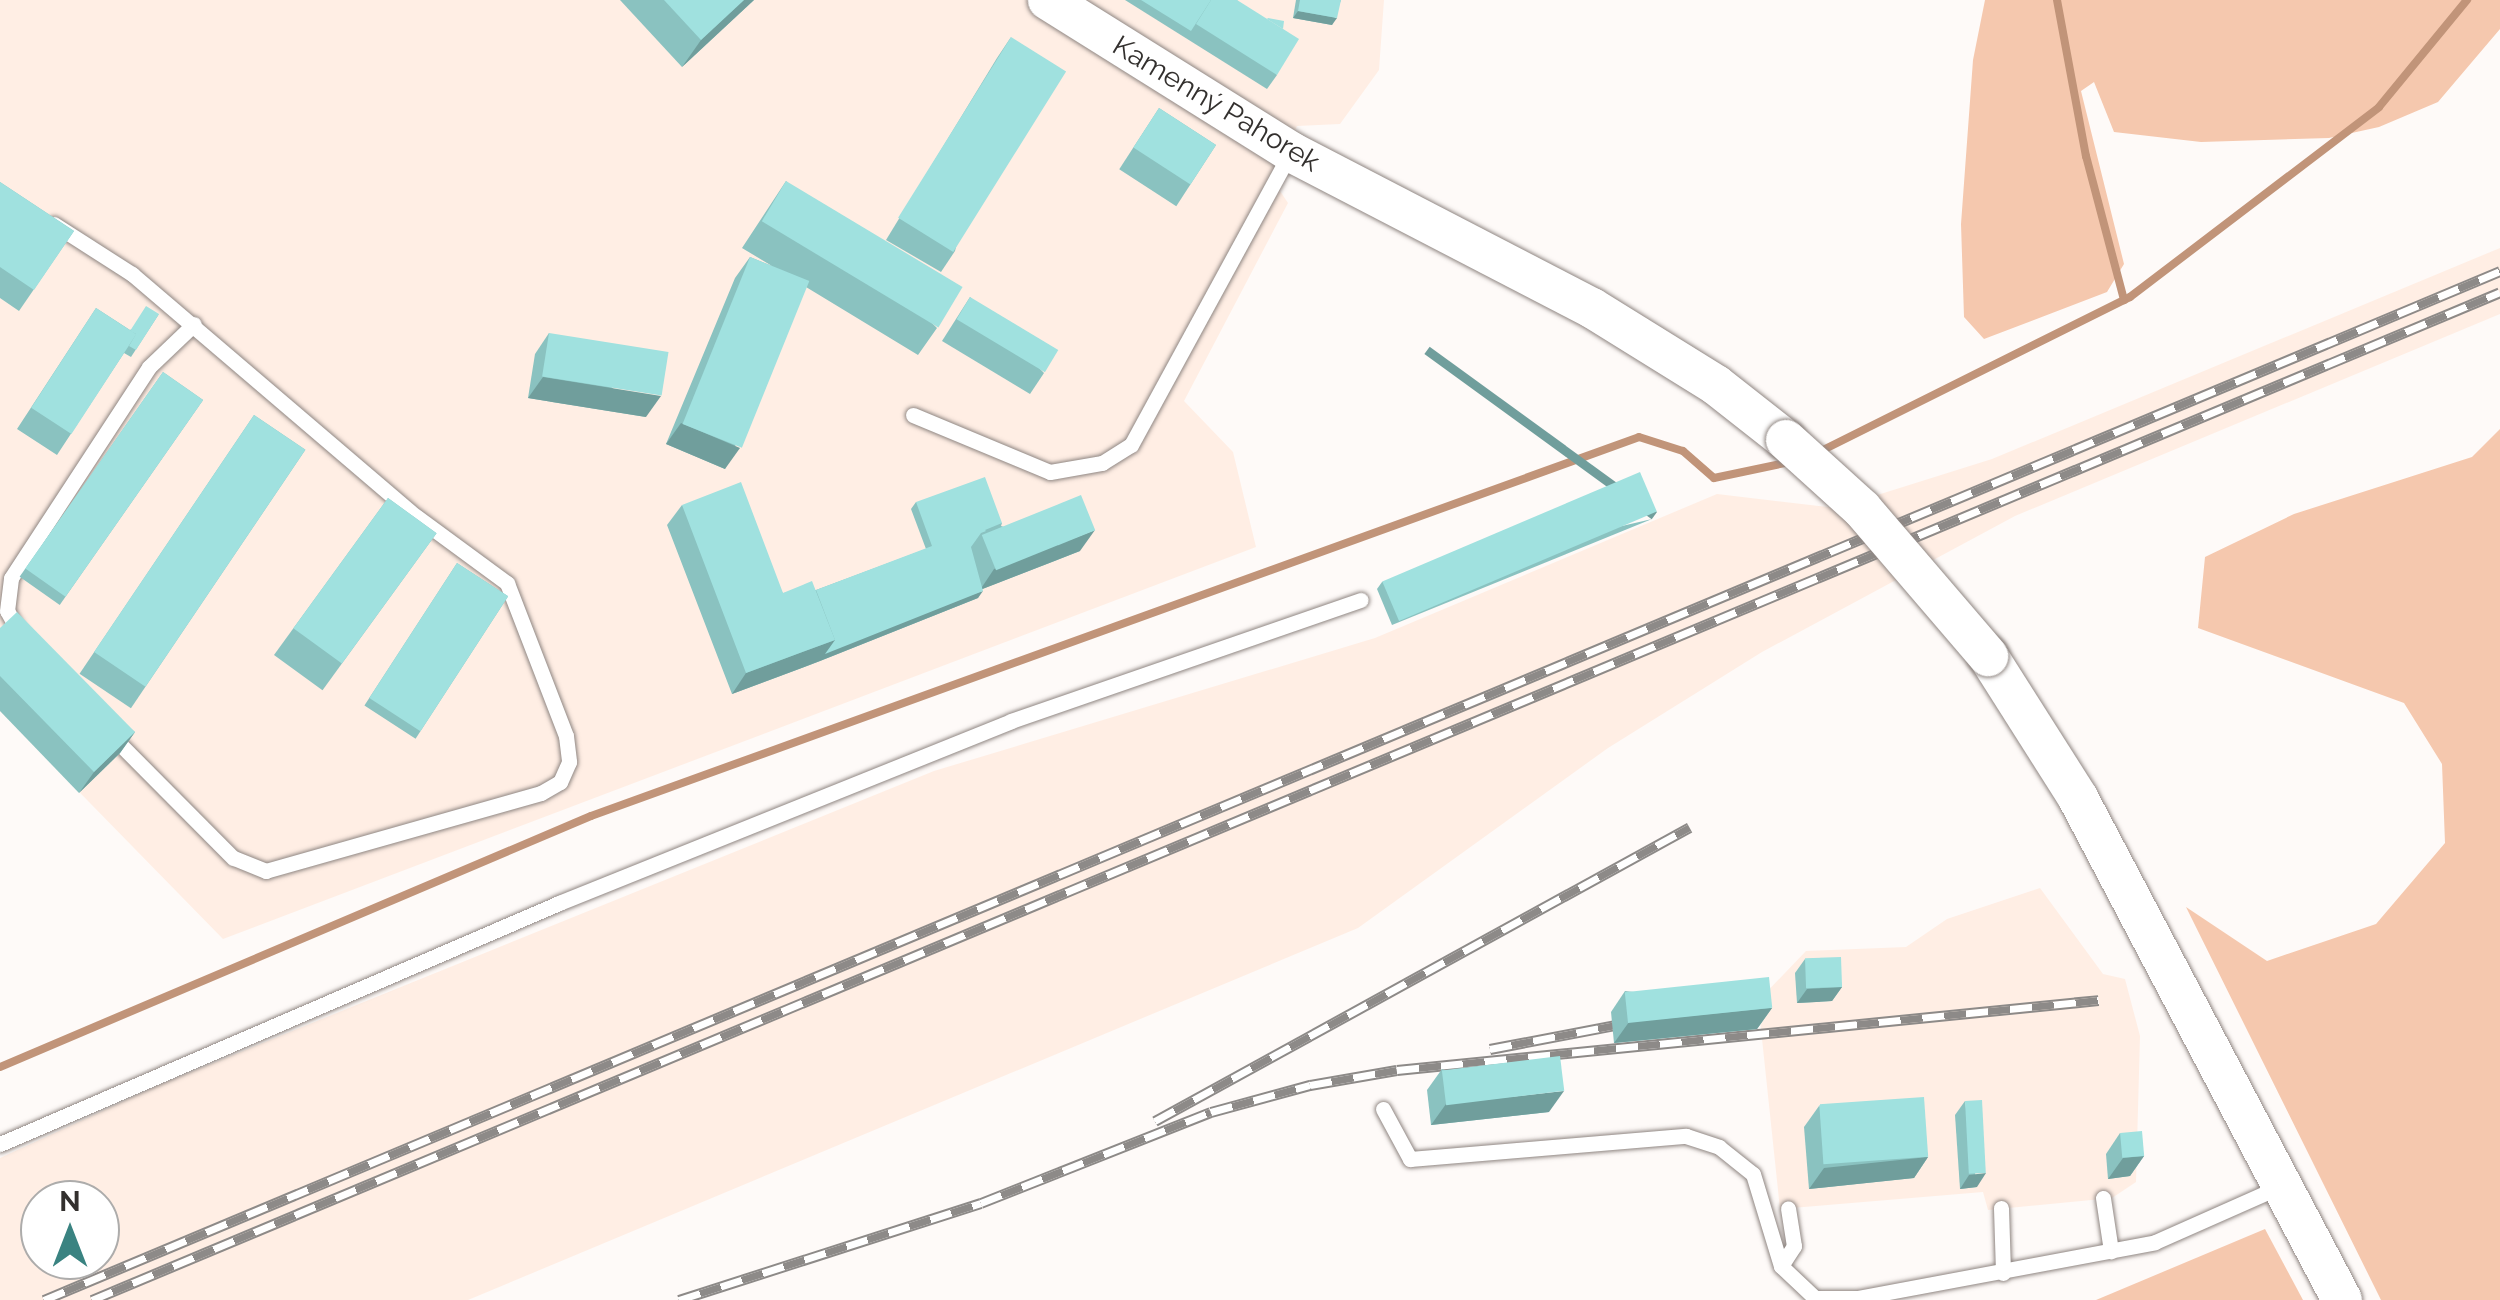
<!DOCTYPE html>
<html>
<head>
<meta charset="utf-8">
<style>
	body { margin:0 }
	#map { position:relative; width:2500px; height:1300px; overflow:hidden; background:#fefaf8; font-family:Raleway,sans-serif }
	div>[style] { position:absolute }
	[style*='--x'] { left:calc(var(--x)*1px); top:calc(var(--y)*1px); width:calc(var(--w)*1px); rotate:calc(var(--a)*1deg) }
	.built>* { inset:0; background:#ffeee4 }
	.green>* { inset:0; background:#f5c8ae }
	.stream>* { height:8px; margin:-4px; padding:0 4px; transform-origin:4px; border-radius:4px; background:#c19479 }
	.roads { filter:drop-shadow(0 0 2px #8f8682) drop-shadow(0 0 2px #8f8682) }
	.service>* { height:15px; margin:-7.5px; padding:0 7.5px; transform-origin:7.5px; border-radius:7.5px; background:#fff }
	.tertiary>* { height:40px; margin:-20px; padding:0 20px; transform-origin:20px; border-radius:20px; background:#fff }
	.rail>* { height:11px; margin-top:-5.5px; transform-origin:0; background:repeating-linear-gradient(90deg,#fff 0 22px,#8d8a88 0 44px); box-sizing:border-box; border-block:2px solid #8d8a88 }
	.bridges { filter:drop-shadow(0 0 2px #8f8682) drop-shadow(0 0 2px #8f8682) }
	.tertiary-bridge>* { height:40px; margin:-20px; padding:0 20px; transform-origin:20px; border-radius:20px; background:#fff }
	.wall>* { inset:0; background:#8ac2c0; transform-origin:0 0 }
	.shaded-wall>* { inset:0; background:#709e9c; transform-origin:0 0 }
	.building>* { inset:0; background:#a0e1df; transform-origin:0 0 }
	span { translate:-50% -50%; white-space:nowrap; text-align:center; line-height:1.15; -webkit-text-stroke:8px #fff; paint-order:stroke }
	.street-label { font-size:28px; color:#33302e }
	.north { position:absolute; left:20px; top:1180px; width:100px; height:100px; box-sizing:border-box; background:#fff; border:2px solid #adacab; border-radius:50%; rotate:0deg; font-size:28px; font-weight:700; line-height:40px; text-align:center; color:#33302e }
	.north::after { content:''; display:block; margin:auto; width:35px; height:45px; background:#3a8381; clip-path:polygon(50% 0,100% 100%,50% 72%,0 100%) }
</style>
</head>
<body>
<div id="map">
	<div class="built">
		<div style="clip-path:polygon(0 0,1384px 0,1379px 70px,1340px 124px,1297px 126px,1272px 179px,1288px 203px,1184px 401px,1233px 452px,1256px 547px,223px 939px,0 711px)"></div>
		<div style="clip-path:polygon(evenodd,2500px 248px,2500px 314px,2015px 516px,1762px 652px,1608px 748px,1358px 928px,468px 1300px,0 1300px,0 1158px,159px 1085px,934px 771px,1375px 638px,1717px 494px,1836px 508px,1992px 459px,2500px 248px,40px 1200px,100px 1200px,100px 1260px,40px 1260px,40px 1200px)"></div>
		<div style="clip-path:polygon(2040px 888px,2103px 974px,2125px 979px,2140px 1036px,2136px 1182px,2112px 1198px,1988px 1210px,1983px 1192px,1780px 1209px,1758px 1001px,1806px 951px,1906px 947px,1947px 919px)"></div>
	</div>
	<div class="green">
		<div style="clip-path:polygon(1985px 0,2500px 0,2500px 29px,2438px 102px,2379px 127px,2329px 138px,2201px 142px,2114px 132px,2094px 82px,2081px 91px,2124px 264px,2107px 292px,1984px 339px,1964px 317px,1961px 224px,1973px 60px)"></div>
		<div style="clip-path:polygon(2500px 429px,2500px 1300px,2381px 1300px,2186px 907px,2267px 961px,2376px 924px,2445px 843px,2442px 764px,2404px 703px,2198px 628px,2205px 557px,2294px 514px,2472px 457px)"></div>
		<div style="clip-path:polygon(2265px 1229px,2303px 1300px,2096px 1300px)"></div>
	</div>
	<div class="stream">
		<div style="--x:2057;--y:0;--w:159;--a:79.5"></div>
		<div style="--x:2086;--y:156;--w:149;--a:75.2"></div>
		<div style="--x:1817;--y:453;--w:350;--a:-26.5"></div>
		<div style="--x:2130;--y:297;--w:313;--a:-37.3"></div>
		<div style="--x:2379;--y:107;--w:139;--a:-50.6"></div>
		<div style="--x:0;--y:1067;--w:642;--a:-23.01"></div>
		<div style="--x:591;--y:816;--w:1114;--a:-19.88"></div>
		<div style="--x:1639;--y:437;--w:46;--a:17.7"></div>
		<div style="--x:1683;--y:451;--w:41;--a:41.1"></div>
		<div style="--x:1714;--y:478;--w:78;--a:-11.9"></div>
	</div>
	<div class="roads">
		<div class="service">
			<div style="--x:54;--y:224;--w:93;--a:32.7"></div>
			<div style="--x:132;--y:274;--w:375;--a:40.5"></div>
			<div style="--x:417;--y:517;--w:112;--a:36.3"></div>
			<div style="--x:507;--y:583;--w:164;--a:68.9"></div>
			<div style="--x:566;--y:736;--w:26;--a:83"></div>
			<div style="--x:569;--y:762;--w:22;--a:114"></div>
			<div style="--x:560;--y:782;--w:22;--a:150"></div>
			<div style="--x:541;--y:793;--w:286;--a:164.2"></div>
			<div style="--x:266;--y:871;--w:35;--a:-158"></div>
			<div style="--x:233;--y:858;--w:176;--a:-134.8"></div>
			<div style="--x:913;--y:415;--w:148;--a:22.6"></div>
			<div style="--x:1050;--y:472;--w:53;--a:-9.8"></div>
			<div style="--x:1102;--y:463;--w:34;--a:-32"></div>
			<div style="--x:1131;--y:445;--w:334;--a:-61.4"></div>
			<div style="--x:20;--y:634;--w:26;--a:-119"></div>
			<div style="--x:7;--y:611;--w:33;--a:-83"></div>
			<div style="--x:11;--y:578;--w:252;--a:-56.8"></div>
			<div style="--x:149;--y:367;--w:62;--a:-43.7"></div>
			<div style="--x:1383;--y:1109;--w:57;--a:61.6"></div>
			<div style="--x:1410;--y:1159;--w:277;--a:-4.8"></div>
			<div style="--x:1686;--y:1136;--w:35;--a:18"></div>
			<div style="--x:1719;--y:1147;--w:43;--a:38.5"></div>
			<div style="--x:1753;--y:1174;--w:96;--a:73.1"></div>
			<div style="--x:1781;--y:1266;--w:47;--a:43.3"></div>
			<div style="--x:1815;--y:1298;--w:42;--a:0"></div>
			<div style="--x:1857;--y:1298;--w:303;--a:-10.6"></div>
			<div style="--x:2155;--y:1242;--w:136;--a:-23.9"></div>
			<div style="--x:0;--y:1144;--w:609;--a:-23.32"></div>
			<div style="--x:559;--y:903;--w:487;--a:-21.9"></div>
			<div style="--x:1011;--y:721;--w:370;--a:-19.1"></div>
			<div style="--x:2103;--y:1198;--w:54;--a:81.4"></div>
			<div style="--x:2001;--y:1208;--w:65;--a:88.2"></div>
			<div style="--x:1781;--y:1266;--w:24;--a:-57"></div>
			<div style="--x:1794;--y:1246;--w:38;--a:-99"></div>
		</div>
		<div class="tertiary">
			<div style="--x:1048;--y:0;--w:287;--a:32"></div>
			<div style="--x:1291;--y:152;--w:339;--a:27.4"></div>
			<div style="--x:1592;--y:308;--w:146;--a:31.8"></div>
			<div style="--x:1716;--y:385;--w:89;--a:38.2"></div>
			<div style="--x:1988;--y:656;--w:168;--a:57.6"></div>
			<div style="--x:2078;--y:798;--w:567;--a:62.26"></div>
		</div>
	</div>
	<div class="rail">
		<div style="--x:1490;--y:1049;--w:155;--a:-10.8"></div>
		<div style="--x:1155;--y:1121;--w:610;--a:-28.79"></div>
		<div style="--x:44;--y:1300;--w:2663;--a:-22.73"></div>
		<div style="--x:92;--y:1300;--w:2610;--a:-22.71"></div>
		<div style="--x:679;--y:1300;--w:317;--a:-17.8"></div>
		<div style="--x:981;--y:1203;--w:247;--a:-21.6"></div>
		<div style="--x:1211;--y:1112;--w:103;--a:-15.3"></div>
		<div style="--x:1310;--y:1085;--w:88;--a:-9.8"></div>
		<div style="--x:1397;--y:1070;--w:705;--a:-5.69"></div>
	</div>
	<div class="bridges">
		<div class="tertiary-bridge">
			<div style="--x:1786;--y:440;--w:103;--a:42.2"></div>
			<div style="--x:1862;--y:509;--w:194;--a:49.4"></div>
		</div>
	</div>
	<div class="wall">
		<div style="clip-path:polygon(620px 0,754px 0,682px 67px)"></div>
		<div style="clip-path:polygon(1125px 0,1237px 0,1277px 75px,1267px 89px)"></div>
		<div style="clip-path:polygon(1296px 0,1341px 0,1332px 25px,1293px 18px)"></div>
		<div style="clip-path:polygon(1011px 37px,955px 251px,941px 272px,886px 240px,997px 58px)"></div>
		<div style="left:1159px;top:108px;width:68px;height:73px;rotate:33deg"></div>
		<div style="clip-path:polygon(786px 181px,937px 328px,918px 355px,806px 287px,725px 469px,666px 444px,735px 278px,750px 257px,772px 266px,742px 248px)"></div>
		<div style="clip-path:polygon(0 182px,74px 231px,19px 311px,0 298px)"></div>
		<div style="clip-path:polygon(970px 297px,1044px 373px,1030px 394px,942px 341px)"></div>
		<div style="clip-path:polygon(96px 308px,130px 330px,159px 314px,131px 357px,124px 353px,57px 455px,17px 429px)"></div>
		<div style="clip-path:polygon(549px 333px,646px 417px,528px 398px,535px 354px)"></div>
		<div style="left:163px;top:372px;width:49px;height:250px;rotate:35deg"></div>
		<div style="left:254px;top:415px;width:62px;height:312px;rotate:34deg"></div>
		<div style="left:388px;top:498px;width:60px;height:194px;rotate:36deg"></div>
		<div style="clip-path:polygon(916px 502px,1002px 523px,1001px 526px,1080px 551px,982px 589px,978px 598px,820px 661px,732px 694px,667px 525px,682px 505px,783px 593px,816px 590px,926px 549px,911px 509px)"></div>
		<div style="clip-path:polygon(1652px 519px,1392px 625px,1377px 589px,1382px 582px)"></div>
		<div style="left:457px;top:563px;width:61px;height:170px;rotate:33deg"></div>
		<div style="clip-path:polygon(0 628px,135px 732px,120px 753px,79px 793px,0 711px)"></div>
		<div style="clip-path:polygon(1805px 959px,1842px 987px,1832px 1001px,1797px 1003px,1795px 973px)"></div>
		<div style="clip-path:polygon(1625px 991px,1772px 1008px,1757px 1029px,1614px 1043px,1611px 1012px)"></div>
		<div style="clip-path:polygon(1442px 1069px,1549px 1112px,1431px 1125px,1427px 1090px)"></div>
		<div style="clip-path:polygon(1965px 1101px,1977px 1187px,1960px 1189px,1955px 1115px)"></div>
		<div style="clip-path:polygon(1819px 1106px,1928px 1157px,1914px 1178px,1809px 1189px,1804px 1127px)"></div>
		<div style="clip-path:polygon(2120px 1133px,2144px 1156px,2130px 1176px,2108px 1179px,2106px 1154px)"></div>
	</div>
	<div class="shaded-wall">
		<div style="clip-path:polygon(744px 0,754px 0,682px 67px,701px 40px)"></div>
		<div style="clip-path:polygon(1298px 11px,1337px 18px,1332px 25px,1293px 18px)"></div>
		<div style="clip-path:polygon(543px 377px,661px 396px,646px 417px,528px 398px)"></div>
		<div style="clip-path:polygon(681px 423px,740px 448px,725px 469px,666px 444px)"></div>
		<div style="left:1657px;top:512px;width:9px;height:281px;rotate:126deg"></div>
		<div style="clip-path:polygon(1095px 530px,1080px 551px,980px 590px,994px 569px)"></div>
		<div style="clip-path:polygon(983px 591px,978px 598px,820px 661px,732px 694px,746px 673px,835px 640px)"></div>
		<div style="clip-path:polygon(135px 732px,120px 753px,79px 793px,94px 772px)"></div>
		<div style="clip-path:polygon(1842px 987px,1832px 1001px,1797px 1003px,1807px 989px)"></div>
		<div style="clip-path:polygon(1772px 1008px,1757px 1029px,1614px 1043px,1629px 1022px)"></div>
		<div style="clip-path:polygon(1564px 1091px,1549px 1112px,1431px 1125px,1446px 1104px)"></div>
		<div style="clip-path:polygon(2144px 1156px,2130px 1176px,2108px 1179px,2123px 1158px)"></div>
		<div style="clip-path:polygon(1928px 1157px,1914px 1178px,1809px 1189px,1824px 1168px)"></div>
		<div style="clip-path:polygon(1986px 1173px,1977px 1187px,1960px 1189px,1969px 1175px)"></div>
	</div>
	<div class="building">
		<div style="clip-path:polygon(664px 0,744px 0,701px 40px)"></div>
		<div style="clip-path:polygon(1141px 0,1211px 0,1191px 31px)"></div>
		<div style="clip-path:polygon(1211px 0,1237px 0,1299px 39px,1277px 75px,1196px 24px)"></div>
		<div style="clip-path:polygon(1300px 0,1341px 0,1337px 18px,1298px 11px)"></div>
		<div style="clip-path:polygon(1268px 18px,1284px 21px,1283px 29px,1267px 19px)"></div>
		<div style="left:1011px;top:37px;width:65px;height:213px;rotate:32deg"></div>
		<div style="left:1159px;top:108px;width:68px;height:47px;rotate:33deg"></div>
		<div style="left:786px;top:181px;width:206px;height:47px;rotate:31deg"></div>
		<div style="clip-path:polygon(0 182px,74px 231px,34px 290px,0 267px)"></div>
		<div style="left:750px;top:257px;width:64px;height:180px;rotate:22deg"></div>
		<div style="left:970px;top:297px;width:103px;height:26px;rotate:31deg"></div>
		<div style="clip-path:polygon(146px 306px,159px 314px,136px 350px,129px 346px,136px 334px,130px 331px)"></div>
		<div style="left:96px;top:308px;width:48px;height:119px;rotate:33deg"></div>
		<div style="left:549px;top:333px;width:121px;height:44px;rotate:9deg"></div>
		<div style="left:163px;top:372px;width:49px;height:240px;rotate:35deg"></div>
		<div style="left:254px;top:415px;width:62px;height:286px;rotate:34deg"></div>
		<div style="left:1640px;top:472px;width:43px;height:280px;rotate:67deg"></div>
		<div style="clip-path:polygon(985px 477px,1002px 523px,985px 530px,986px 531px,981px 533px,971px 547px,983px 591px,825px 654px,835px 640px,816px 590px,932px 546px,916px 502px)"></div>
		<div style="clip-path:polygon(741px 482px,783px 593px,812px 581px,835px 640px,746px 673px,682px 505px)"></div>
		<div style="left:1081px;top:495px;width:38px;height:107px;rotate:68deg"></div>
		<div style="left:388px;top:498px;width:60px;height:161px;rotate:36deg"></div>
		<div style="left:457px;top:563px;width:61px;height:161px;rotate:33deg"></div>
		<div style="clip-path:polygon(17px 612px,135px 732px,94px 772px,0 676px,0 628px)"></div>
		<div style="left:1841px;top:957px;width:30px;height:36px;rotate:88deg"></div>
		<div style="left:1769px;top:977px;width:31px;height:145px;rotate:84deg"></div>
		<div style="left:1560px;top:1056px;width:35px;height:119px;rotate:83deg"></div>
		<div style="left:1924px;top:1097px;width:60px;height:105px;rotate:86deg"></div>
		<div style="left:1982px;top:1100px;width:73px;height:17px;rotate:87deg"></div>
		<div style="left:2142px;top:1131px;width:25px;height:22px;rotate:85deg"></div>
	</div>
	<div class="street-label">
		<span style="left:1216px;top:104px;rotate:31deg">Kamenný Pahorek</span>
	</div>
	<div class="north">N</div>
</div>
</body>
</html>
